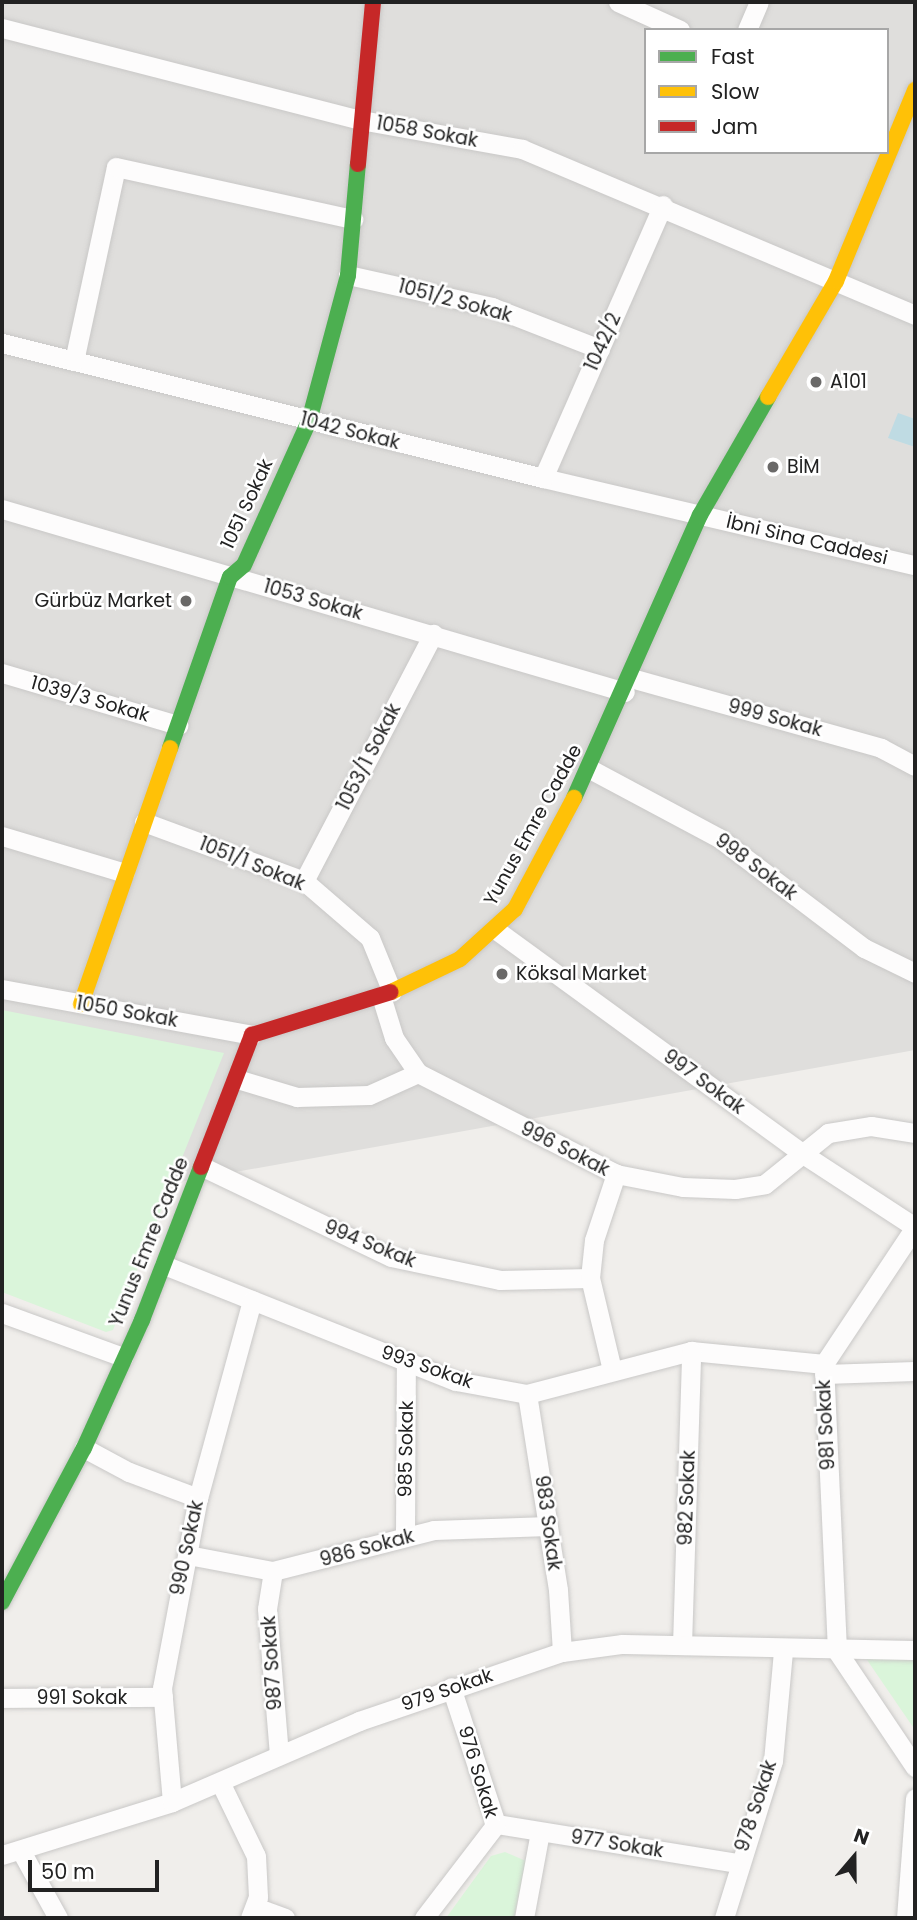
<!DOCTYPE html>
<html>
<head>
<meta charset="utf-8">
<style>
	body { margin:0 }
	#map { position:relative; width:917px; height:1920px; overflow:hidden; background:#f0eeeb; font-family:Poppins,sans-serif }
	div>[style] { position:absolute }
	[style*='--x'] { left:calc(var(--x)*1px); top:calc(var(--y)*1px); width:calc(var(--w)*1px); rotate:calc(var(--a)*1deg) }
	.residential>* { inset:0; background:#dfdedc }
	.park>* { inset:0; background:#daf5da }
	.water>* { inset:0; background:#bfdbe3 }
	.roads { filter:drop-shadow(0 0 2px #c9c8c7) drop-shadow(0 0 2px #c9c8c7) }
	.street>* { height:19px; margin:-9.5px; padding:0 9.5px; transform-origin:9.5px; border-radius:9.5px; background:#fdfcfc }
	.fast>* { height:16px; margin:-8px; padding:0 8px; transform-origin:8px; border-radius:8px; background:#4caf50 }
	.slow>* { height:16px; margin:-8px; padding:0 8px; transform-origin:8px; border-radius:8px; background:#ffc107 }
	.jam>* { height:16px; margin:-8px; padding:0 8px; transform-origin:8px; border-radius:8px; background:#c62828 }
	.dots>* { width:19px; height:19px; translate:-50% -50%; box-sizing:border-box; border:4px solid #fff; border-radius:50% }
	span { translate:-50% -50%; white-space:nowrap; text-align:center; line-height:1.15; -webkit-text-stroke:5px #fff; paint-order:stroke }
	.street-label { font-size:19px; color:#222 }
	.poi-label { font-size:19px; color:#222 }
	.left { translate:0 -50%; text-align:left }
	.right { translate:-100% -50%; text-align:right }
	.frame { position:absolute; inset:0; border:4px solid #222; pointer-events:none }
	.legend { position:absolute; left:644px; top:28px; width:245px; height:126px; box-sizing:border-box; background:#fff; border:2px solid #a7a7a7; margin:0; padding:9px 12px; list-style:none; font-size:21px; color:#222 }
	.legend li { display:flex; align-items:center; gap:14px; height:35px }
	.legend b { width:35px; border:2px solid #a7a7a7 }
	.north { position:absolute; left:819px; top:1822px; width:70px; height:70px; -webkit-text-stroke:5px #fff; paint-order:stroke; rotate:20deg; font-size:19px; font-weight:700; line-height:28px; text-align:center; color:#222 }
	.north::after { content:''; display:block; margin:auto; width:24px; height:32px; background:#222; clip-path:polygon(50% 0,100% 100%,50% 72%,0 100%) }
	.scale { position:absolute; left:28px; top:1860px; width:131px; height:32px; box-sizing:border-box; border:4px solid #222; border-top:0; padding-left:9px; font-size:21px; line-height:24px; white-space:nowrap; color:#222; -webkit-text-stroke:5px #fff; paint-order:stroke }
</style>
</head>
<body>
<div id="map">
	<div class="residential">
		<div style="clip-path:polygon(evenodd,2px 2px,915px 2px,915px 1050px,2px 1214px,2px 2px,646px 30px,887px 30px,887px 152px,646px 152px,646px 30px)"></div>
	</div>
	<div class="park">
		<div style="clip-path:polygon(2px 1010px,224px 1053px,113px 1330px,106px 1332px,2px 1292px)"></div>
		<div style="clip-path:polygon(863px 1654px,915px 1656px,915px 1730px)"></div>
		<div style="clip-path:polygon(505px 1852px,526px 1861px,514px 1918px,446px 1918px,491px 1856px)"></div>
	</div>
	<div class="water">
		<div style="clip-path:polygon(898px 413px,915px 419px,915px 447px,888px 438px)"></div>
	</div>
	<div class="roads">
		<div class="street">
			<div style="--x:618;--y:2;--w:68;--a:24.3"></div>
			<div style="--x:2;--y:28;--w:371;--a:14.4"></div>
			<div style="--x:361;--y:120;--w:164;--a:10.2"></div>
			<div style="--x:522;--y:149;--w:427;--a:22.9"></div>
			<div style="--x:747;--y:30;--w:30;--a:-67"></div>
			<div style="--x:348;--y:275;--w:148;--a:12.5"></div>
			<div style="--x:492;--y:307;--w:116;--a:21.3"></div>
			<div style="--x:2;--y:343;--w:558;--a:14.01"></div>
			<div style="--x:543;--y:478;--w:382;--a:13.2"></div>
			<div style="--x:74;--y:361;--w:198;--a:-77.8"></div>
			<div style="--x:116;--y:167;--w:243;--a:12.4"></div>
			<div style="--x:543;--y:478;--w:298;--a:-66.3"></div>
			<div style="--x:2;--y:509;--w:649;--a:16.37"></div>
			<div style="--x:2;--y:673;--w:184;--a:16.5"></div>
			<div style="--x:631;--y:678;--w:260;--a:15.6"></div>
			<div style="--x:881;--y:748;--w:38;--a:28"></div>
			<div style="--x:590;--y:769;--w:146;--a:28.1"></div>
			<div style="--x:719;--y:838;--w:182;--a:37.2"></div>
			<div style="--x:864;--y:948;--w:57;--a:26.1"></div>
			<div style="--x:144;--y:822;--w:171;--a:20.2"></div>
			<div style="--x:304;--y:881;--w:87;--a:40.8"></div>
			<div style="--x:370;--y:938;--w:58;--a:67.8"></div>
			<div style="--x:2;--y:836;--w:128;--a:16.7"></div>
			<div style="--x:304;--y:881;--w:279;--a:-62.4"></div>
			<div style="--x:496;--y:930;--w:380;--a:36.1"></div>
			<div style="--x:803;--y:1154;--w:134;--a:33.1"></div>
			<div style="--x:2;--y:989;--w:254;--a:10.4"></div>
			<div style="--x:381;--y:996;--w:44;--a:72.8"></div>
			<div style="--x:394;--y:1038;--w:42;--a:55.6"></div>
			<div style="--x:418;--y:1073;--w:222;--a:27"></div>
			<div style="--x:616;--y:1174;--w:68;--a:11"></div>
			<div style="--x:683;--y:1187;--w:52;--a:2.2"></div>
			<div style="--x:735;--y:1189;--w:30;--a:-9"></div>
			<div style="--x:765;--y:1184;--w:81;--a:-39"></div>
			<div style="--x:828;--y:1133;--w:44;--a:-9.2"></div>
			<div style="--x:871;--y:1126;--w:45;--a:9"></div>
			<div style="--x:237;--y:1079;--w:63;--a:16.7"></div>
			<div style="--x:297;--y:1097;--w:72;--a:-1.6"></div>
			<div style="--x:369;--y:1095;--w:54;--a:-24.2"></div>
			<div style="--x:203;--y:1167;--w:208;--a:25.6"></div>
			<div style="--x:391;--y:1257;--w:111;--a:11.9"></div>
			<div style="--x:500;--y:1280;--w:90;--a:-1.3"></div>
			<div style="--x:915;--y:1227;--w:164;--a:123.6"></div>
			<div style="--x:824;--y:1364;--w:287;--a:87.4"></div>
			<div style="--x:837;--y:1651;--w:140;--a:56.1"></div>
			<div style="--x:164;--y:1265;--w:314;--a:21.7"></div>
			<div style="--x:456;--y:1381;--w:72;--a:10.4"></div>
			<div style="--x:527;--y:1394;--w:170;--a:-14.7"></div>
			<div style="--x:691;--y:1351;--w:134;--a:5.6"></div>
			<div style="--x:2;--y:1313;--w:129;--a:20"></div>
			<div style="--x:612;--y:1370;--w:95;--a:-103.4"></div>
			<div style="--x:590;--y:1278;--w:38;--a:-84"></div>
			<div style="--x:594;--y:1240;--w:70;--a:-71.6"></div>
			<div style="--x:824;--y:1374;--w:91;--a:-1.9"></div>
			<div style="--x:527;--y:1394;--w:198;--a:81"></div>
			<div style="--x:558;--y:1590;--w:62;--a:86.3"></div>
			<div style="--x:84;--y:1448;--w:51;--a:28.1"></div>
			<div style="--x:129;--y:1472;--w:74;--a:20.6"></div>
			<div style="--x:405;--y:1535;--w:173;--a:-89.7"></div>
			<div style="--x:188;--y:1555;--w:86;--a:10.7"></div>
			<div style="--x:273;--y:1571;--w:166;--a:-14.3"></div>
			<div style="--x:434;--y:1530;--w:114;--a:-2"></div>
			<div style="--x:273;--y:1571;--w:38;--a:99"></div>
			<div style="--x:267;--y:1609;--w:146;--a:85.3"></div>
			<div style="--x:682;--y:1645;--w:294;--a:-88.2"></div>
			<div style="--x:2;--y:1698;--w:161;--a:-0.4"></div>
			<div style="--x:220;--y:1782;--w:82;--a:64.1"></div>
			<div style="--x:256;--y:1856;--w:41;--a:87.2"></div>
			<div style="--x:258;--y:1897;--w:22;--a:111"></div>
			<div style="--x:172;--y:1802;--w:114;--a:-95"></div>
			<div style="--x:162;--y:1688;--w:193;--a:-79.3"></div>
			<div style="--x:198;--y:1498;--w:205;--a:-74.7"></div>
			<div style="--x:496;--y:1824;--w:245;--a:9.2"></div>
			<div style="--x:21;--y:1851;--w:77;--a:61.1"></div>
			<div style="--x:2;--y:1855;--w:178;--a:-17.3"></div>
			<div style="--x:172;--y:1802;--w:204;--a:-23.4"></div>
			<div style="--x:359;--y:1721;--w:214;--a:-18.8"></div>
			<div style="--x:562;--y:1652;--w:61;--a:-7.6"></div>
			<div style="--x:622;--y:1644;--w:293;--a:1.2"></div>
			<div style="--x:255;--y:1907;--w:32;--a:20"></div>
			<div style="--x:424;--y:1918;--w:118;--a:-52.5"></div>
			<div style="--x:496;--y:1824;--w:144;--a:-108.2"></div>
			<div style="--x:524;--y:1918;--w:87;--a:-79.5"></div>
			<div style="--x:724;--y:1918;--w:164;--a:-72.7"></div>
			<div style="--x:773;--y:1761;--w:110;--a:-84.8"></div>
			<div style="--x:906;--y:1918;--w:120;--a:-85.7"></div>
		</div>
		<div class="fast">
			<div style="--x:170;--y:748;--w:181;--a:-70.7"></div>
			<div style="--x:230;--y:577;--w:18;--a:-41"></div>
			<div style="--x:244;--y:565;--w:158;--a:-65.7"></div>
			<div style="--x:309;--y:421;--w:151;--a:-75"></div>
			<div style="--x:348;--y:275;--w:111;--a:-84.9"></div>
			<div style="--x:574;--y:798;--w:310;--a:-66"></div>
			<div style="--x:700;--y:515;--w:136;--a:-60"></div>
			<div style="--x:2;--y:1602;--w:174;--a:-62"></div>
			<div style="--x:84;--y:1448;--w:141;--a:-65.6"></div>
			<div style="--x:142;--y:1320;--w:164;--a:-68.9"></div>
		</div>
		<div class="slow">
			<div style="--x:768;--y:397;--w:134;--a:-59.6"></div>
			<div style="--x:836;--y:281;--w:207;--a:-67.5"></div>
			<div style="--x:391;--y:992;--w:76;--a:-25.6"></div>
			<div style="--x:460;--y:959;--w:74;--a:-42.3"></div>
			<div style="--x:515;--y:909;--w:126;--a:-62"></div>
			<div style="--x:81;--y:1004;--w:271;--a:-70.8"></div>
		</div>
		<div class="jam">
			<div style="--x:358;--y:164;--w:163;--a:-84.7"></div>
			<div style="--x:201;--y:1167;--w:142;--a:-68.9"></div>
			<div style="--x:252;--y:1035;--w:145;--a:-17.2"></div>
		</div>
	</div>
	<div class="dots">
		<div style="left:816px;top:382px;background:#6a6968"></div>
		<div style="left:773px;top:467px;background:#6a6968"></div>
		<div style="left:186px;top:601px;background:#6a6968"></div>
		<div style="left:502px;top:974px;background:#6a6968"></div>
	</div>
	<div class="street-label">
		<span style="left:427px;top:132px;rotate:10deg">1058 Sokak</span>
		<span style="left:455px;top:301px;rotate:15deg">1051/2 Sokak</span>
		<span style="left:603px;top:342px;rotate:-66deg">1042/2</span>
		<span style="left:350px;top:431px;rotate:14deg">1042 Sokak</span>
		<span style="left:247px;top:504px;rotate:-65deg">1051 Sokak</span>
		<span style="left:807px;top:540px;rotate:13deg">İbni Sina Caddesi</span>
		<span style="left:313px;top:600px;rotate:16deg">1053 Sokak</span>
		<span style="left:90px;top:699px;rotate:16deg">1039/3 Sokak</span>
		<span style="left:775px;top:718px;rotate:15deg">999 Sokak</span>
		<span style="left:369px;top:757px;rotate:-63deg">1053/1 Sokak</span>
		<span style="left:533px;top:825px;rotate:-61deg">Yunus Emre Cadde</span>
		<span style="left:252px;top:864px;rotate:22deg">1051/1 Sokak</span>
		<span style="left:756px;top:867px;rotate:37deg">998 Sokak</span>
		<span style="left:127px;top:1012px;rotate:10deg">1050 Sokak</span>
		<span style="left:704px;top:1082px;rotate:36deg">997 Sokak</span>
		<span style="left:565px;top:1149px;rotate:27deg">996 Sokak</span>
		<span style="left:149px;top:1242px;rotate:-68deg">Yunus Emre Cadde</span>
		<span style="left:370px;top:1244px;rotate:22deg">994 Sokak</span>
		<span style="left:427px;top:1367px;rotate:19deg">993 Sokak</span>
		<span style="left:826px;top:1425px;rotate:-93deg">981 Sokak</span>
		<span style="left:406px;top:1449px;rotate:-89deg">985 Sokak</span>
		<span style="left:687px;top:1498px;rotate:-88deg">982 Sokak</span>
		<span style="left:548px;top:1523px;rotate:82deg">983 Sokak</span>
		<span style="left:187px;top:1548px;rotate:-78deg">990 Sokak</span>
		<span style="left:367px;top:1548px;rotate:-15deg">986 Sokak</span>
		<span style="left:272px;top:1663px;rotate:-94deg">987 Sokak</span>
		<span style="left:447px;top:1690px;rotate:-19deg">979 Sokak</span>
		<span style="left:82px;top:1698px">991 Sokak</span>
		<span style="left:478px;top:1772px;rotate:73deg">976 Sokak</span>
		<span style="left:756px;top:1806px;rotate:-72deg">978 Sokak</span>
		<span style="left:617px;top:1844px;rotate:9deg">977 Sokak</span>
	</div>
	<div class="poi-label">
		<span class="left" style="left:830px;top:382px">A101</span>
		<span class="left" style="left:787px;top:467px">BİM</span>
		<span class="right" style="left:172px;top:601px">Gürbüz Market</span>
		<span class="left" style="left:516px;top:974px">Köksal Market</span>
	</div>
	<div class="frame"></div>
	<ul class="legend">
	<li><b style="height:9px;background:#4caf50"></b>Fast</li>
	<li><b style="height:9px;background:#ffc107"></b>Slow</li>
	<li><b style="height:9px;background:#c62828"></b>Jam</li>
	</ul>
	<div class="north">N</div>
	<div class="scale">50 m</div>
</div>
</body>
</html>
